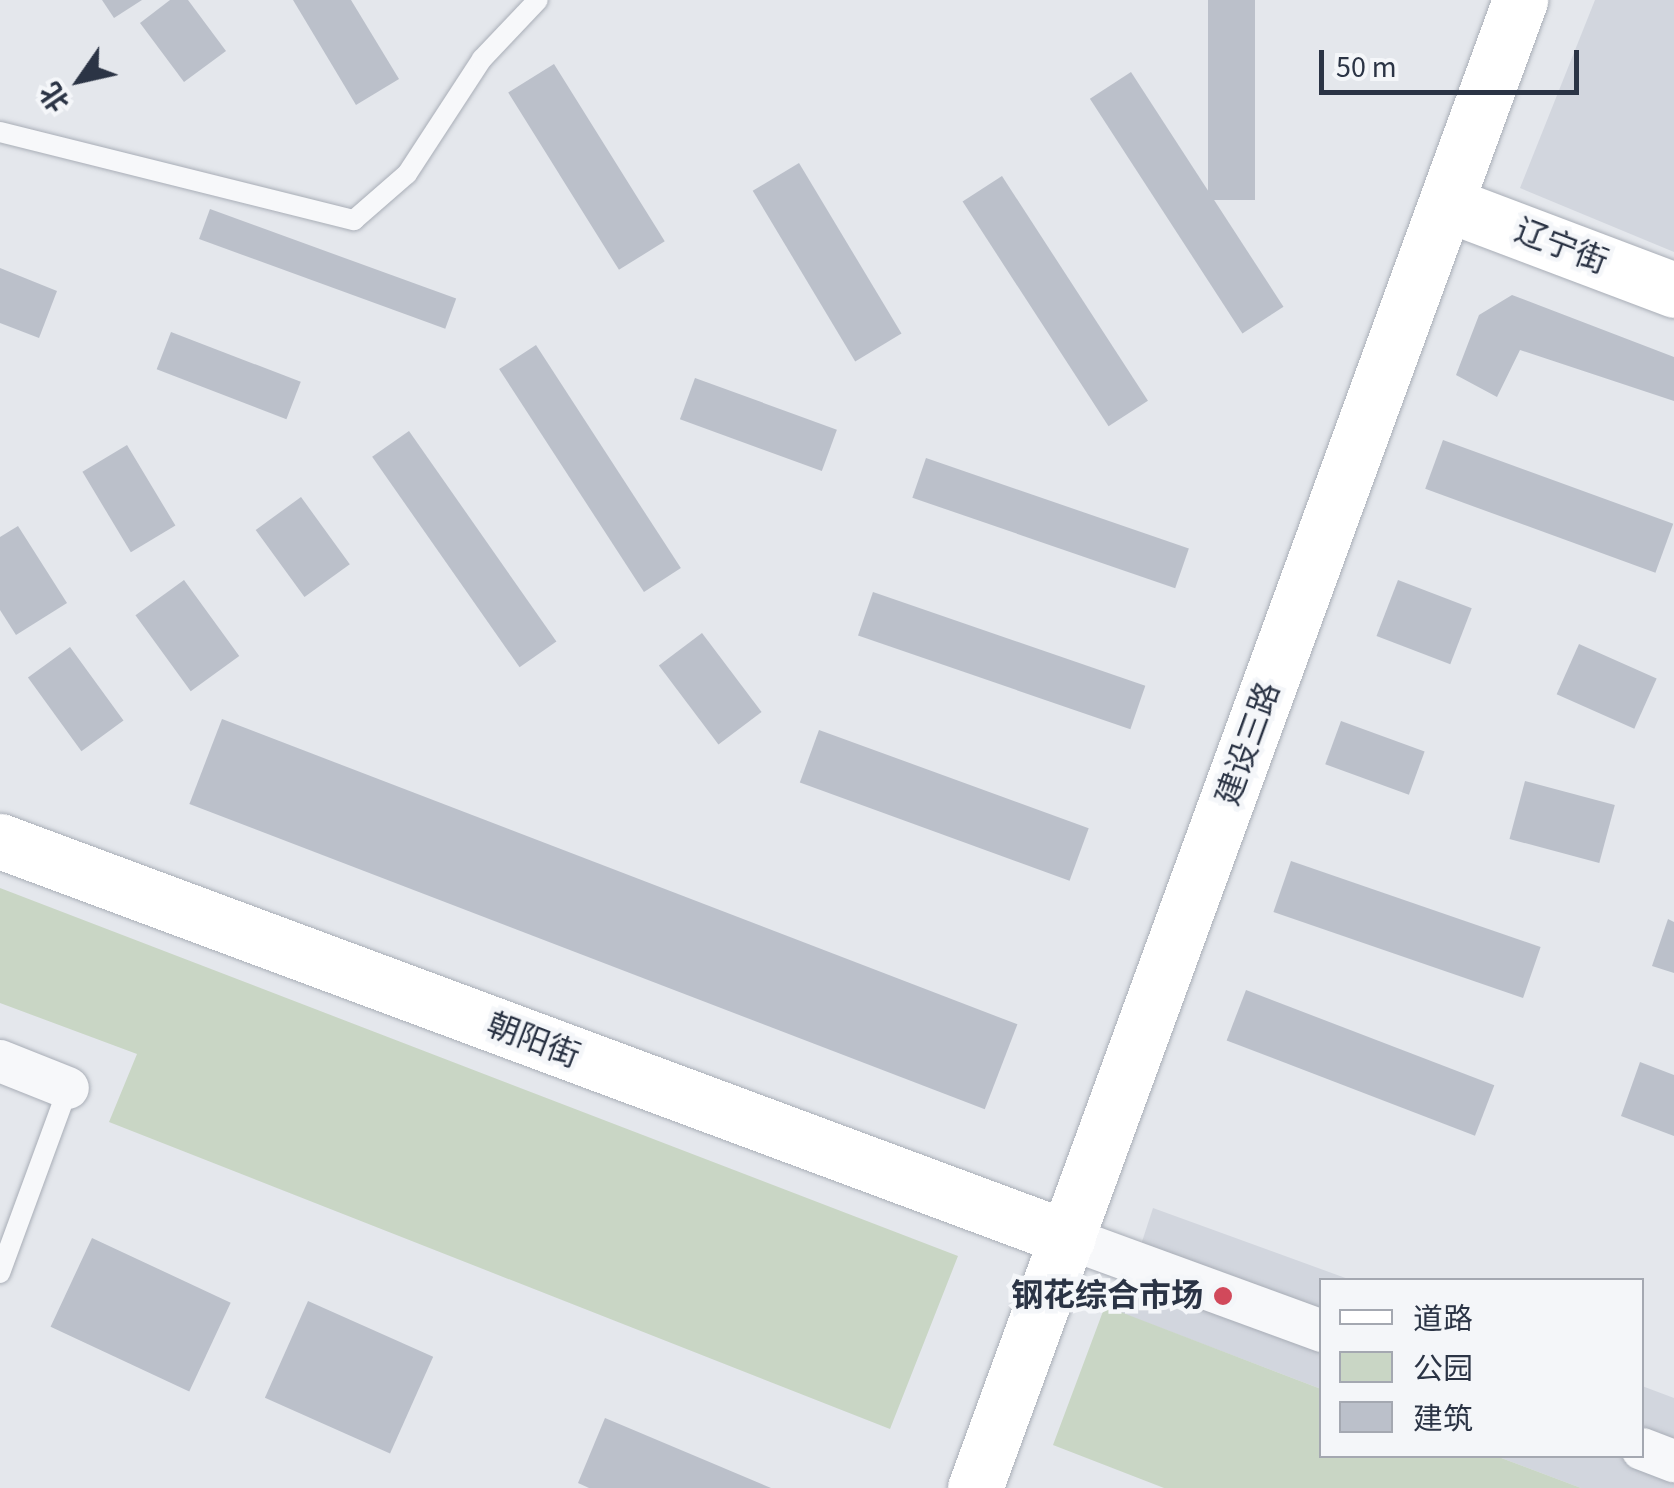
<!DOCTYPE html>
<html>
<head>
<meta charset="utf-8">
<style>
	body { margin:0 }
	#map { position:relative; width:1674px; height:1488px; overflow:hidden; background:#e4e7ec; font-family:"Source Sans 3","Noto Sans SC",sans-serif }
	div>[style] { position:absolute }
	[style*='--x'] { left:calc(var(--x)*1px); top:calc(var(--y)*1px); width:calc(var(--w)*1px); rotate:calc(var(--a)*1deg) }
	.built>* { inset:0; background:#d2d6de }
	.green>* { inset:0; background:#c9d6c5 }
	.building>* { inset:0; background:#bbc0ca; transform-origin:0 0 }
	.roads { filter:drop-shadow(0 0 2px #a9aeb7) drop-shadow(0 0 2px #a9aeb7) }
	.lane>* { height:20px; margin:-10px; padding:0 10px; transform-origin:10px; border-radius:10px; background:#f7f8fa }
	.street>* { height:42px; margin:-21px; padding:0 21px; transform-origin:21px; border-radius:21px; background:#f7f8fa }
	.secondary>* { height:55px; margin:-27.5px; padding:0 27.5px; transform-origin:27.5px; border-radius:27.5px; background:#fff }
	.dots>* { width:28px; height:28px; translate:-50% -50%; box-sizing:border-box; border:5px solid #f4f6f9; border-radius:50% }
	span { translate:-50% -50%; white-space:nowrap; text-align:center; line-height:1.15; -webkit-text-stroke:9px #f4f6f9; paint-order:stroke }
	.street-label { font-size:32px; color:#2b3445 }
	.poi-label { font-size:32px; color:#2b3445; font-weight:700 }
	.right { translate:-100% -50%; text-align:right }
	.legend { position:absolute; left:1319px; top:1278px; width:325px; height:180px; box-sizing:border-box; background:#f4f6f9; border:2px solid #a4a8b1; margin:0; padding:12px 18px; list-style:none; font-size:30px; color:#2b3445 }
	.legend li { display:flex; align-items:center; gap:20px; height:50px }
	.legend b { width:50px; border:2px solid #a4a8b1 }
	.north { position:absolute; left:30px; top:30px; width:100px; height:100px; -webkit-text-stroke:8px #f4f6f9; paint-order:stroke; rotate:236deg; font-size:28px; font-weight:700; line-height:40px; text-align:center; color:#2b3445 }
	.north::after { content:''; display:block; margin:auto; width:35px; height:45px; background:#2b3445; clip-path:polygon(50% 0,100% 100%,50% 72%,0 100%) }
	.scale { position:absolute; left:1319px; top:50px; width:260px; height:45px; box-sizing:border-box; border:5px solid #2b3445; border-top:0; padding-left:12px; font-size:30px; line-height:35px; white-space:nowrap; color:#2b3445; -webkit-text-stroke:8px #f4f6f9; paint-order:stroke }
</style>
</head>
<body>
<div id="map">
	<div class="built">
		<div style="clip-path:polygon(1595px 0,1674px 0,1674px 252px,1520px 188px)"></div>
		<div style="clip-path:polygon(1153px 1208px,1351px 1280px,1322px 1280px,1321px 1389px,1119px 1312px)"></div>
		<div style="clip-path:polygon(1642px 1386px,1674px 1398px,1674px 1488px,1581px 1488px,1496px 1456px,1642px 1456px)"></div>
	</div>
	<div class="green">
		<div style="clip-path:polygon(0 888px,958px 1256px,890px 1429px,109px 1122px,137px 1054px,0 1003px)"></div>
		<div style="clip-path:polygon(1105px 1306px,1321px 1389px,1322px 1456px,1496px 1456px,1581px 1488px,1164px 1488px,1053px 1445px)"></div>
	</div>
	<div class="building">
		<div style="clip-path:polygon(102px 0,142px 0,114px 18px)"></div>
		<div style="clip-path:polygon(170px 0,188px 0,226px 51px,184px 82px,140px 23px)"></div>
		<div style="clip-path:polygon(293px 0,351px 0,399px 79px,356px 105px)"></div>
		<div style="left:1208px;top:0;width:47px;height:200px"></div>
		<div style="left:554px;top:64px;width:209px;height:54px;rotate:58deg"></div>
		<div style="left:1131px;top:72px;width:280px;height:49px;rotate:57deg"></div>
		<div style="left:799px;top:163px;width:199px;height:54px;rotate:59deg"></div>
		<div style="left:1002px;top:176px;width:268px;height:47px;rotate:57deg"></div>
		<div style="left:210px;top:209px;width:262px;height:32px;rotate:20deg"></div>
		<div style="clip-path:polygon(0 268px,57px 291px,39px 338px,0 323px)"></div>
		<div style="clip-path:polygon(1512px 295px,1674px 357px,1674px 401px,1520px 350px,1497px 397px,1456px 375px,1479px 315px)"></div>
		<div style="left:171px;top:332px;width:139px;height:40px;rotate:21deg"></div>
		<div style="left:536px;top:345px;width:266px;height:44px;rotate:57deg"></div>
		<div style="left:695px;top:378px;width:151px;height:44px;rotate:20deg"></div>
		<div style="left:409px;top:431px;width:257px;height:45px;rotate:55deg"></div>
		<div style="left:1443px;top:440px;width:245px;height:52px;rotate:20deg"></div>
		<div style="left:127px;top:445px;width:94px;height:52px;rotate:59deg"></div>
		<div style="left:926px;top:458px;width:278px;height:42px;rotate:19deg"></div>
		<div style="left:301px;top:497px;width:83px;height:56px;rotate:54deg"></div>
		<div style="clip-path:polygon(18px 526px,67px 603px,16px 635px,0 610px,0 537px)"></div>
		<div style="left:184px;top:580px;width:94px;height:60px;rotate:54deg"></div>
		<div style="left:1398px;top:580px;width:79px;height:60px;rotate:21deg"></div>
		<div style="left:873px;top:592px;width:288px;height:46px;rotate:19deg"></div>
		<div style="left:702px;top:633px;width:99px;height:54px;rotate:53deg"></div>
		<div style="left:1579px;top:644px;width:85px;height:55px;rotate:24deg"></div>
		<div style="left:70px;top:647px;width:91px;height:52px;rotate:54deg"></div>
		<div style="left:222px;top:719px;width:852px;height:91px;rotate:21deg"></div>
		<div style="left:1341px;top:721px;width:89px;height:46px;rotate:20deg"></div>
		<div style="left:819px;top:730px;width:287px;height:56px;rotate:20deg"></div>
		<div style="left:1525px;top:781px;width:93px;height:60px;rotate:15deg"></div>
		<div style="left:1291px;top:861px;width:264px;height:54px;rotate:19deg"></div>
		<div style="clip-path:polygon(1668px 919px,1674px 922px,1674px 973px,1652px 966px)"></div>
		<div style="left:1246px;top:990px;width:266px;height:54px;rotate:21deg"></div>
		<div style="clip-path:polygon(1640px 1062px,1674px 1075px,1674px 1136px,1621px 1116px)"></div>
		<div style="left:92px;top:1238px;width:153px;height:98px;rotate:25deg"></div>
		<div style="left:308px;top:1301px;width:137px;height:106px;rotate:24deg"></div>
		<div style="clip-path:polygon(605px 1418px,771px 1488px,589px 1488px,578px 1483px)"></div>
	</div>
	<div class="roads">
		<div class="lane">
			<div style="--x:0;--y:132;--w:365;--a:14"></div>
			<div style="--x:354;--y:220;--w:70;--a:-41"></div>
			<div style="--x:407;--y:174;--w:137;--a:-56.9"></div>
			<div style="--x:482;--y:59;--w:81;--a:-46.5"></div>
			<div style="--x:0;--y:1273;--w:197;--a:-69.8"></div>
		</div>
		<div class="street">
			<div style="--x:0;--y:1061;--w:73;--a:21.7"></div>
			<div style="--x:1068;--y:1238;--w:270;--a:20.1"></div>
			<div style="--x:1642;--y:1449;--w:34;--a:21"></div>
		</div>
		<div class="secondary">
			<div style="--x:1447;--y:204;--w:243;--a:20.7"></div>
			<div style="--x:0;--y:841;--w:1139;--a:20.39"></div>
			<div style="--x:975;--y:1488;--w:1585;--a:-69.88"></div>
		</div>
	</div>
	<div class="dots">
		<div style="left:1223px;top:1296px;background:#d1495b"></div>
	</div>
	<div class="street-label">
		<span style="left:1561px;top:247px;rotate:21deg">辽宁街</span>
		<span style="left:1249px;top:744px;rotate:-70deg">建设三路</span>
		<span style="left:533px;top:1041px;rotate:21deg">朝阳街</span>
	</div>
	<div class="poi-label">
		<span class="right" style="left:1203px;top:1296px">钢花综合市场</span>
	</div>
	<ul class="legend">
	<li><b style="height:12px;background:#fff"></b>道路</li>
	<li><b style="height:28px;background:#c9d6c5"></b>公园</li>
	<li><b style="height:28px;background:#bbc0ca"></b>建筑</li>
	</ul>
	<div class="north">北</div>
	<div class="scale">50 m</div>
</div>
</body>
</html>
